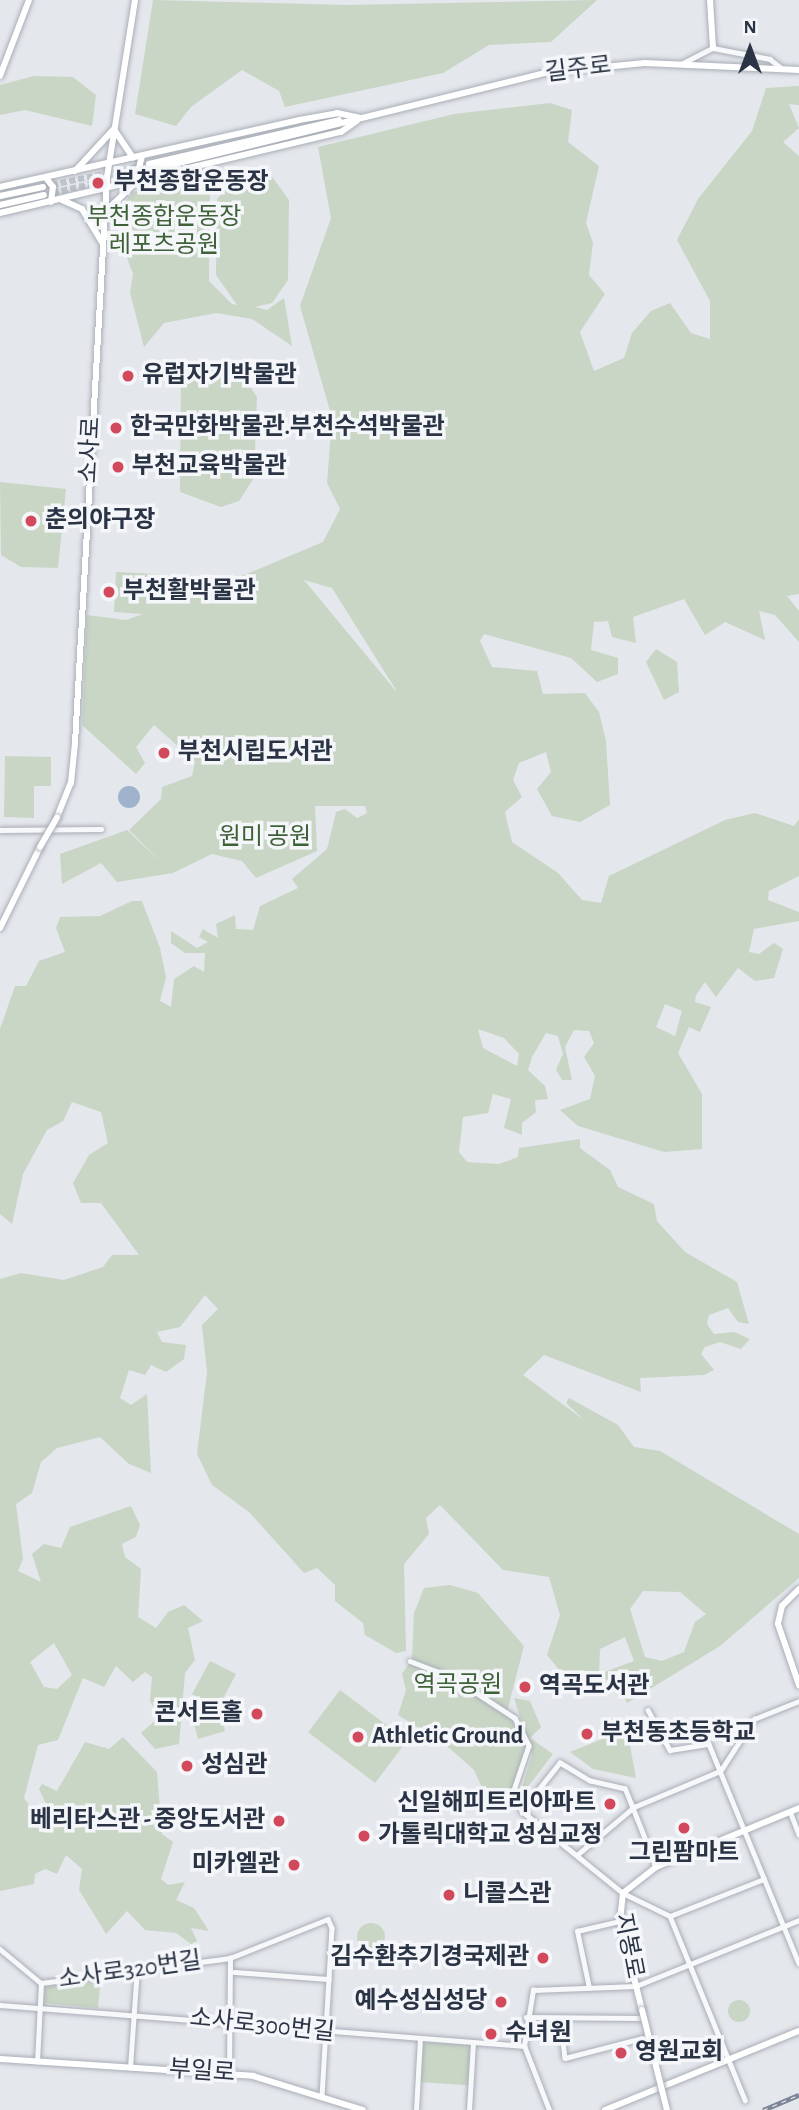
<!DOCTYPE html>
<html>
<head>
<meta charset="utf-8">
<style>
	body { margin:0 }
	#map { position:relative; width:799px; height:2110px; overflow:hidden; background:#e4e7ec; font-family:"Alegreya Sans","Noto Sans KR",sans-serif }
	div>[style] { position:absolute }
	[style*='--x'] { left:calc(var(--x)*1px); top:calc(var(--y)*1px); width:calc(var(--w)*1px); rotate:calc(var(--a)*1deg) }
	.green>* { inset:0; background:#c9d6c5; transform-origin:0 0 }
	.round { border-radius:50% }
	.water>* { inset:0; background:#9fb4cc }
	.secondary-tunnel>* { height:6px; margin-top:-3px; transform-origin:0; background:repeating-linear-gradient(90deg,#bfc3cb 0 6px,transparent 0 9px) }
	.roads { filter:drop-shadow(0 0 2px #a9aeb7) drop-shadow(0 0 2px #a9aeb7) }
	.street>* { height:4.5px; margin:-2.25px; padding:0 2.25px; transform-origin:2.25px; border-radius:2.25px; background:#f7f8fa }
	.secondary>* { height:6px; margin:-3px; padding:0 3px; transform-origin:3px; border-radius:3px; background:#fff }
	.rail>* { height:4.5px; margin-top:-2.25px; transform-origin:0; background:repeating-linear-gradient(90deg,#f4f6f9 0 5px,#7d8696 0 10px); box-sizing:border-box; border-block:2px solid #7d8696 }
	.bridges { filter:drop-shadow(0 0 2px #a9aeb7) drop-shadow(0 0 2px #a9aeb7) }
	.secondary-bridge>* { height:6px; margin:-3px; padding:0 3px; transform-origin:3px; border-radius:3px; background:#fff }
	.dots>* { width:19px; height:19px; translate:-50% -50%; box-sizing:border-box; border:4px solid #f4f6f9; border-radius:50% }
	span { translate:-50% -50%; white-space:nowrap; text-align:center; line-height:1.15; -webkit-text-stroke:7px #f4f6f9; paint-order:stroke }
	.street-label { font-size:24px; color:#2b3445 }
	.poi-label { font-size:24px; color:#2b3445; font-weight:700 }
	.left { translate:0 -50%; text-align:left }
	.right { translate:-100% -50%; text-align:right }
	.park-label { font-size:24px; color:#3f6138 }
	.north { position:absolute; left:715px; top:14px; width:70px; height:70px; -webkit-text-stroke:5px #f4f6f9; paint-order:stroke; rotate:0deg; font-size:19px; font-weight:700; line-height:28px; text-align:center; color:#2b3445 }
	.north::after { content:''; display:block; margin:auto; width:24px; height:32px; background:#2b3445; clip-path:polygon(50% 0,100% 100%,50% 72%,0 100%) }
</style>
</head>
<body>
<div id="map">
	<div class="green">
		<div style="clip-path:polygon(153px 0,347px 5px,597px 0,551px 42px,489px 45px,443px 73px,285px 107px,279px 91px,242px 70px,191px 107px,176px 126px,135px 114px)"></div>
		<div style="clip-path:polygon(34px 76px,73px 77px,96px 95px,92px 126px,25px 110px,0 115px,0 85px)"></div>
		<div style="clip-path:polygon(evenodd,799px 86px,799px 105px,789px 104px,799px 128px,783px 142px,799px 156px,799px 594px,787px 596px,799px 611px,799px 642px,775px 615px,759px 611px,765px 640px,725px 622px,705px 635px,684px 599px,633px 617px,636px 643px,612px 637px,608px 621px,594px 622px,591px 650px,618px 658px,618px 674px,597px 682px,571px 658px,484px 634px,480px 641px,492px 667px,537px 671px,543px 694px,585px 693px,599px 712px,606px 741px,610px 805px,580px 822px,552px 816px,537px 789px,551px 772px,546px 752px,519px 763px,513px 780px,522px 797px,505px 812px,512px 842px,558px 873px,582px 900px,601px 903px,609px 876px,725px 820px,755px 813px,794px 826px,799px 819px,799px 876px,769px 891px,768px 900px,799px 912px,799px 921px,754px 929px,749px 952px,759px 954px,774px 943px,783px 949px,774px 978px,755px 981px,738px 968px,716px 997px,705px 982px,696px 995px,695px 1002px,711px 1007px,700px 1032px,689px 1027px,678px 1053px,702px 1094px,702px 1149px,664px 1152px,578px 1126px,560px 1110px,590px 1099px,595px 1076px,584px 1057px,594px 1043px,589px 1031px,574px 1030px,565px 1047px,572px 1080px,562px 1080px,556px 1070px,563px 1054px,558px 1036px,546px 1033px,532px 1057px,528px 1070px,545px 1086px,548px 1099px,535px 1100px,536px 1112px,522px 1123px,522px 1135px,504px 1128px,511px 1099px,493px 1094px,488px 1113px,463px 1117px,459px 1152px,467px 1162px,499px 1164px,518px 1157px,519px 1148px,580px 1139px,580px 1148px,610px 1170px,618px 1187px,654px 1204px,657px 1221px,685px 1252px,737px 1282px,749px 1324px,738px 1322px,728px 1308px,709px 1315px,707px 1324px,714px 1334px,734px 1332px,750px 1339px,741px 1349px,720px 1342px,705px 1347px,701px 1354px,714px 1370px,704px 1375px,640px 1378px,641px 1392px,544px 1355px,523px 1375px,584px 1420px,566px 1403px,569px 1398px,618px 1425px,634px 1447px,660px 1451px,799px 1534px,799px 1578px,720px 1646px,627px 1703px,616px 1680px,567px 1679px,547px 1655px,560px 1615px,549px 1577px,503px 1570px,440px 1505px,426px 1518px,429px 1534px,404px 1564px,406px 1651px,396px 1653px,365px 1635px,363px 1623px,335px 1601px,335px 1585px,317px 1568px,304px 1573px,249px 1512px,212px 1485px,197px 1454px,207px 1372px,202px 1325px,218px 1309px,205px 1295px,180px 1327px,157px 1332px,162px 1342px,186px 1345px,184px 1359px,166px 1372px,151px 1365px,145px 1375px,129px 1370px,120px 1398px,131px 1405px,147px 1394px,151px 1473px,129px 1464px,100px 1437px,57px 1448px,41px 1462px,32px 1493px,16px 1504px,23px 1559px,18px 1571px,41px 1582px,32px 1554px,44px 1544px,61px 1548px,70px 1527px,131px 1506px,140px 1525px,136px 1537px,122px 1544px,125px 1557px,141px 1569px,138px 1617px,156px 1628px,168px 1612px,184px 1605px,203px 1621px,188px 1628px,195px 1660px,185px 1673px,179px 1744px,155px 1749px,141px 1733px,159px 1717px,150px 1701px,152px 1677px,145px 1672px,133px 1682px,116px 1666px,104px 1687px,83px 1678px,58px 1740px,38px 1745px,24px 1798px,39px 1819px,47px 1806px,39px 1789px,42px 1784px,57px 1791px,85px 1742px,109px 1749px,123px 1737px,157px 1772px,162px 1834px,173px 1842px,161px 1879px,168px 1885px,185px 1882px,176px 1900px,194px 1908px,209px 1931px,191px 1928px,197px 1941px,191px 1944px,176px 1933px,145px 1930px,127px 1911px,106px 1934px,79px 1890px,82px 1869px,66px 1855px,57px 1874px,45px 1869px,35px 1874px,34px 1884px,0 1891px,0 1279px,21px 1273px,64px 1280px,103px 1267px,112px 1255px,139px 1255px,101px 1203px,81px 1203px,73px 1183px,89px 1155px,108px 1143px,101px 1112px,72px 1102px,63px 1121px,47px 1130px,23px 1174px,12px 1224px,0 1214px,0 1029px,15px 986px,26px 986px,39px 961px,65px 952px,56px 928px,60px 917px,100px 916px,132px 901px,142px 901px,160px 948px,166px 977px,160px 1001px,171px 1007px,174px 979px,194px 966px,204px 972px,205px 953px,185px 953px,171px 943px,171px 931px,197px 948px,208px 942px,199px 937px,203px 929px,218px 938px,216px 924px,235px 915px,236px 929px,253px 930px,260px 906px,298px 888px,292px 879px,327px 849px,336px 812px,345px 809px,357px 818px,367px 813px,365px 806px,315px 806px,317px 851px,256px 878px,242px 861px,212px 854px,173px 873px,117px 882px,101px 863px,62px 884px,60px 854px,127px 830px,162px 863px,129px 830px,161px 799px,162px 787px,192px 776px,195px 761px,154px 725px,136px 747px,145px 763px,136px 774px,82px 725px,87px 615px,126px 620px,143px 614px,114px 612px,116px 572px,237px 578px,323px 542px,340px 509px,327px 483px,332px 418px,300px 306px,331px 218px,318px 147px,454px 114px,550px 103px,572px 110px,568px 142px,599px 166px,586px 223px,593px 243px,589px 275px,605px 294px,580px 332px,594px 371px,624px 358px,632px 333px,651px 311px,670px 303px,691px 333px,710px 339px,710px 301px,677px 240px,698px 199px,752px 131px,766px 88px,799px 86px,304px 580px,332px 588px,396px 690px,395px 690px,304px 580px,799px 86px,665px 1004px,682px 1011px,675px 1036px,656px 1027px,665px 1004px,799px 86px,478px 1029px,504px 1038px,519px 1054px,517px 1066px,483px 1048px,478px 1029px,799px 86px,643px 1591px,680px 1592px,706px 1614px,695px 1622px,684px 1652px,662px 1661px,645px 1657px,630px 1609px,643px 1591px,799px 86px,625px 1637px,634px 1661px,599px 1674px,600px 1649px,625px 1637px,799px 86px,54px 1643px,72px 1675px,57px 1689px,44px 1687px,30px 1662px,54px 1643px)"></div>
		<div style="clip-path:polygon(243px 172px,270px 174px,289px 200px,288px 280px,272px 303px,255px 307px,267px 310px,284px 298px,292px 346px,252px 319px,216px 313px,164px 323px,144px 347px,130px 293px,133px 274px,119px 236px,119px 209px,133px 192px,210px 182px,209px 281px,232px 304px,237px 305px,216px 275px,217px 199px)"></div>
		<div style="clip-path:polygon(215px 362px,240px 371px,257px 397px,254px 478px,239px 501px,221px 507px,180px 492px,181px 377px,190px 380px)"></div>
		<div style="clip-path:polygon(0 482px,66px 489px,58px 568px,21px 567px,1px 555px)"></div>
		<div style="clip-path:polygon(656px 649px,677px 662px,679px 692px,664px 700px,646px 662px)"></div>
		<div style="clip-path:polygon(5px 756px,51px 757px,51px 786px,34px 786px,34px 818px,4px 817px)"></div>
		<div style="clip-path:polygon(450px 1585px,478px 1593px,524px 1646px,507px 1712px,526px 1745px,510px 1808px,485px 1794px,474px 1770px,447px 1746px,398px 1715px,406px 1690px,402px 1674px,412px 1659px,414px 1613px,424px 1588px)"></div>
		<div style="clip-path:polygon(210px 1661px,236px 1674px,218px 1708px,225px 1731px,198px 1739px,192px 1716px,217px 1708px,192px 1694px)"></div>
		<div style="left:340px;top:1690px;width:84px;height:53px;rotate:37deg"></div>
		<div style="clip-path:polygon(514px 1698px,530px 1701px,541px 1727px,530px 1738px,553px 1754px,518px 1800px,532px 1755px)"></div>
		<div style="clip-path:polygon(627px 1729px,636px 1778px,593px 1769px,570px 1752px)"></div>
		<div class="round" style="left:357px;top:1923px;width:28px;height:28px"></div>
		<div style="clip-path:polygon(101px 1977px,98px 2008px,44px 2003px,45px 1987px)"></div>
		<div class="round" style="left:728px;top:2000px;width:22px;height:22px"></div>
		<div style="left:422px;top:2042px;width:49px;height:40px;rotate:4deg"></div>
	</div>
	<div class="water">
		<div class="round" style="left:118px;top:786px;width:22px;height:22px"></div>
	</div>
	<div class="secondary-tunnel">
		<div style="--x:43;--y:187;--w:108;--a:-12.2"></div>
		<div style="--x:44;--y:195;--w:109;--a:-13.3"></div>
	</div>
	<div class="roads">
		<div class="street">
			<div style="--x:683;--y:63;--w:34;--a:-27"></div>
			<div style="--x:713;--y:48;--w:58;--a:10.9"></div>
			<div style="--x:770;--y:59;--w:16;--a:38"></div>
			<div style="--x:0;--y:830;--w:101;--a:-0.6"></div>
			<div style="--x:410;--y:1661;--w:45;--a:20.9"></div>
			<div style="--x:452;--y:1677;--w:75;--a:33.1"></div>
			<div style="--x:515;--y:1718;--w:31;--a:63"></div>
			<div style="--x:529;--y:1746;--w:46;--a:108.8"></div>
			<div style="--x:514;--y:1790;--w:22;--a:69"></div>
			<div style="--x:648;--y:1710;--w:46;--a:61.2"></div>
			<div style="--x:670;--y:1750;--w:39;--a:-9"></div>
			<div style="--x:709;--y:1744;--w:237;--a:67.7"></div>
			<div style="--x:721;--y:1770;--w:61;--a:-57.1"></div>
			<div style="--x:754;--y:1719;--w:48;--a:-21.8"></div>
			<div style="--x:790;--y:1811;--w:25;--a:69"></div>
			<div style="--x:577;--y:1855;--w:75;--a:-40.1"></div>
			<div style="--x:634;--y:1807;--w:93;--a:-22.7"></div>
			<div style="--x:656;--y:1867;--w:84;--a:-111.7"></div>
			<div style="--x:625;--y:1789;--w:36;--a:-167"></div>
			<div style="--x:590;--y:1781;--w:35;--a:-149"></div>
			<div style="--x:560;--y:1763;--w:61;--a:128.4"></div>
			<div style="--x:522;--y:1811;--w:130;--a:39.1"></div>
			<div style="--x:623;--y:1893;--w:52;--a:26.1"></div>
			<div style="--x:670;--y:1916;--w:199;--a:67.8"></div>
			<div style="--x:670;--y:1916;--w:101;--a:-21.5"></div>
			<div style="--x:0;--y:1949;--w:53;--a:39.7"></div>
			<div style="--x:41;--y:1983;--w:191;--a:-7.5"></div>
			<div style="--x:230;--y:1958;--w:105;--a:-21.7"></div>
			<div style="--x:328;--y:1919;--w:10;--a:66"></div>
			<div style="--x:332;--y:1928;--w:167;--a:93.4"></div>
			<div style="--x:234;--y:1972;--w:95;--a:4.2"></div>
			<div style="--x:589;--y:1988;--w:58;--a:-101.9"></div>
			<div style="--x:577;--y:1931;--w:44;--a:-13.1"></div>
			<div style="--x:0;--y:2005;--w:526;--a:4.47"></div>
			<div style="--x:526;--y:2017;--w:116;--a:0.5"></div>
			<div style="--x:561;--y:2021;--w:37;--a:84"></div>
			<div style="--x:565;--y:2058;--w:84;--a:-14.5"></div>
			<div style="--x:37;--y:2062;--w:79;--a:-87.1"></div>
			<div style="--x:130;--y:2068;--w:99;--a:-86"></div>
			<div style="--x:229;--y:2074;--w:116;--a:-89.5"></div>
			<div style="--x:416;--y:2110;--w:71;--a:-86.8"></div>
			<div style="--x:469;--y:2110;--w:67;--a:-86.6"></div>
			<div style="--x:549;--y:2110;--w:69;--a:-111.3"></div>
			<div style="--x:524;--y:2046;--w:57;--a:-80.9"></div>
			<div style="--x:533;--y:1990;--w:103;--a:-2.2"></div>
			<div style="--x:636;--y:1986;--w:176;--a:-22"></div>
		</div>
		<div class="secondary">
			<div style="--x:710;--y:0;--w:48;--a:86.4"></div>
			<div style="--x:0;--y:76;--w:81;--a:-69.1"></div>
			<div style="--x:115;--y:131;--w:32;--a:56"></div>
			<div style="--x:142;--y:156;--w:12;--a:104"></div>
			<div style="--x:139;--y:168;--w:14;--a:51"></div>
			<div style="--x:149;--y:164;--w:195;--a:-13"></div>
			<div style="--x:150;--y:170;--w:406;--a:-13.8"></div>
			<div style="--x:544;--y:73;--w:101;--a:-5.7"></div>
			<div style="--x:645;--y:63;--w:154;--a:2.6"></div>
			<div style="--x:75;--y:171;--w:56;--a:-47.2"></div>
			<div style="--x:46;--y:178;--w:11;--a:52"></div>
			<div style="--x:53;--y:187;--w:15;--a:98"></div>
			<div style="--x:0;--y:187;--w:306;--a:-12.6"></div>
			<div style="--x:299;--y:120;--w:39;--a:-10"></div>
			<div style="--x:337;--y:113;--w:24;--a:12"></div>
			<div style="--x:0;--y:196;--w:44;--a:-11.8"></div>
			<div style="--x:62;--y:200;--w:22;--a:24"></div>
			<div style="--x:82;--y:209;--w:41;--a:59"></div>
			<div style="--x:0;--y:205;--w:45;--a:-12.8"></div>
			<div style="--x:106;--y:211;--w:37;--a:-44"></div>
			<div style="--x:0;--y:213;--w:350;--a:-13.4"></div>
			<div style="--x:341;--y:132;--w:19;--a:-35"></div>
			<div style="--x:57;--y:817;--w:37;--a:-68"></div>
			<div style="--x:71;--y:783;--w:40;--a:-84.3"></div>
			<div style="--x:75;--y:743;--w:567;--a:-86.76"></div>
			<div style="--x:107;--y:177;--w:179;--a:-81"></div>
			<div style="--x:0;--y:928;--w:90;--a:-63.7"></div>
			<div style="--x:799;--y:1589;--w:24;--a:135"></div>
			<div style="--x:782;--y:1606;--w:18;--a:103"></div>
			<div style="--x:778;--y:1624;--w:65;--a:71"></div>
			<div style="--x:642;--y:2010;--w:92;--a:-103.9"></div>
			<div style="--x:620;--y:1921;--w:28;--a:-84"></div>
			<div style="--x:623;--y:1893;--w:42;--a:-38.2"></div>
			<div style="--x:656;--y:1867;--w:155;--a:-22.4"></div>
			<div style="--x:0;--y:2059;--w:254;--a:3.8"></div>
			<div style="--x:253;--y:2076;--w:115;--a:17.2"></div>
			<div style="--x:605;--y:2110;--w:209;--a:-22.2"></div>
		</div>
	</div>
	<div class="rail">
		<div style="--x:763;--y:2110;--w:39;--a:-23"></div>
	</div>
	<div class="bridges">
		<div class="secondary-bridge">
			<div style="--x:40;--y:847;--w:34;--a:-60"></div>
			<div style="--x:642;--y:2010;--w:103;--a:76"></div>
		</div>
	</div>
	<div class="dots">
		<div style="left:98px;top:183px;background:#d1495b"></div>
		<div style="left:128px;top:376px;background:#d1495b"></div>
		<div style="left:116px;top:428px;background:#d1495b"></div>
		<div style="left:118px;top:467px;background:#d1495b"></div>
		<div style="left:31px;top:521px;background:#d1495b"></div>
		<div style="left:109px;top:592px;background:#d1495b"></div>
		<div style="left:164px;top:753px;background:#d1495b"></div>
		<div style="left:525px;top:1687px;background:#d1495b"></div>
		<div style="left:257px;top:1714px;background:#d1495b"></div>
		<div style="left:587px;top:1734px;background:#d1495b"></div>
		<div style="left:358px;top:1737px;background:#d1495b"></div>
		<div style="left:187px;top:1766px;background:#d1495b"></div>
		<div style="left:610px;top:1804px;background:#d1495b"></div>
		<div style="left:279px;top:1821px;background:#d1495b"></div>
		<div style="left:684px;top:1828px;background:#d1495b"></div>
		<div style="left:364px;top:1836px;background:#d1495b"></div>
		<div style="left:294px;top:1865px;background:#d1495b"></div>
		<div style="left:449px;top:1895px;background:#d1495b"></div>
		<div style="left:543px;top:1958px;background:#d1495b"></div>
		<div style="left:501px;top:2002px;background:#d1495b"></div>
		<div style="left:491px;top:2034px;background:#d1495b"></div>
		<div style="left:621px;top:2053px;background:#d1495b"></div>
	</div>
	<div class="street-label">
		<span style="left:578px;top:70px;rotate:-7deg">길주로</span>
		<span style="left:91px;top:450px;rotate:-87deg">소사로</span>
		<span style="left:628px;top:1946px;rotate:79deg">지봉로</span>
		<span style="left:130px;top:1971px;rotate:-8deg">소사로320번길</span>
		<span style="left:262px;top:2026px;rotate:6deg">소사로300번길</span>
		<span style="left:202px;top:2072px;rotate:4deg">부일로</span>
	</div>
	<div class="poi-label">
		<span class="left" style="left:114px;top:183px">부천종합운동장</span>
		<span class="left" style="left:142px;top:376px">유럽자기박물관</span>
		<span class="left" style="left:130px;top:428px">한국만화박물관.부천수석박물관</span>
		<span class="left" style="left:132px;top:467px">부천교육박물관</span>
		<span class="left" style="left:45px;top:521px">춘의야구장</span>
		<span class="left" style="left:123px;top:592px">부천활박물관</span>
		<span class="left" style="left:178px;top:753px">부천시립도서관</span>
		<span class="left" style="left:539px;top:1687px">역곡도서관</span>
		<span class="right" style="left:243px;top:1714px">콘서트홀</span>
		<span class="left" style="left:601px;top:1734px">부천동초등학교</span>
		<span class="left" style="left:372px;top:1737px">Athletic Ground</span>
		<span class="left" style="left:201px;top:1766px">성심관</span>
		<span class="right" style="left:596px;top:1804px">신일해피트리아파트</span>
		<span class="right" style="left:265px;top:1821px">베리타스관 - 중앙도서관</span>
		<span class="left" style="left:378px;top:1836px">가톨릭대학교 성심교정</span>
		<span style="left:684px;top:1854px">그린팜마트</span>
		<span class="right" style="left:280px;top:1865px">미카엘관</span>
		<span class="left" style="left:463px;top:1895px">니콜스관</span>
		<span class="right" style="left:529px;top:1958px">김수환추기경국제관</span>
		<span class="right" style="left:487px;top:2002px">예수성심성당</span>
		<span class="left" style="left:505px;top:2034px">수녀원</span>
		<span class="left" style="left:635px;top:2053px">영원교회</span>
	</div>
	<div class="park-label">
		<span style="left:164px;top:232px">부천종합운동장<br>레포츠공원</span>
		<span style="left:265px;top:838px">원미 공원</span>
		<span style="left:458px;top:1686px">역곡공원</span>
	</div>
	<div class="north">N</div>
</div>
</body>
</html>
